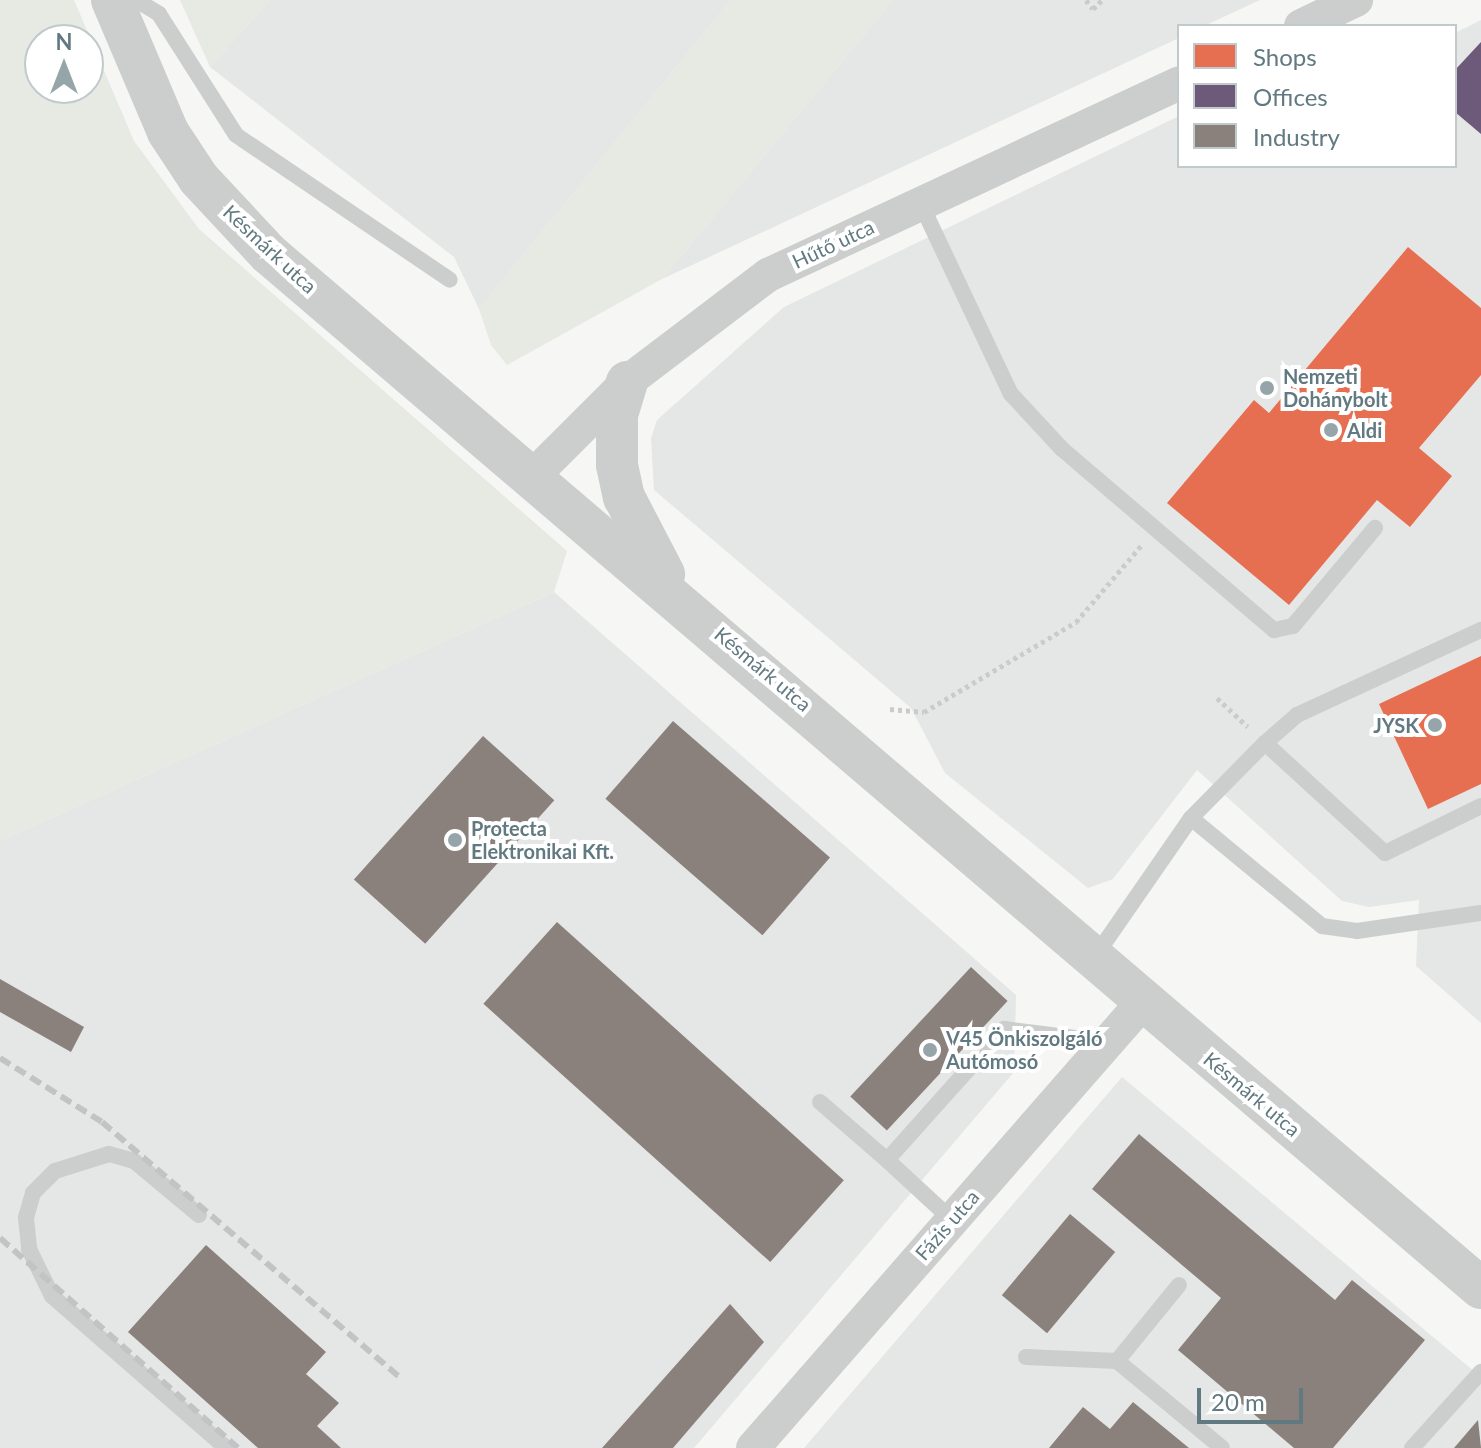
<!DOCTYPE html>
<html>
<head>
<meta charset="utf-8">
<style>
	body { margin:0 }
	#map { position:relative; width:1481px; height:1448px; overflow:hidden; background:#f6f6f5; font-family:Lato,sans-serif }
	div>[style] { position:absolute }
	[style*='--x'] { left:calc(var(--x)*1px); top:calc(var(--y)*1px); width:calc(var(--w)*1px); rotate:calc(var(--a)*1deg) }
	.built>* { inset:0; background:#e5e6e6 }
	.green>* { inset:0; background:#e7e9e3 }
	.shops>* { inset:0; background:#e76f51 }
	.offices>* { inset:0; background:#6d597a }
	.industry>* { inset:0; background:#8a817c; transform-origin:0 0 }
	.path>* { height:5px; margin-top:-2.5px; transform-origin:0; background:repeating-linear-gradient(90deg,#cacccc 0 4px,transparent 0 8px) }
	.service>* { height:16px; margin:-8px; padding:0 8px; transform-origin:8px; border-radius:8px; background:#cccece }
	.minor>* { height:34px; margin:-17px; padding:0 17px; transform-origin:17px; border-radius:17px; background:#cccece }
	.tertiary>* { height:42px; margin:-21px; padding:0 21px; transform-origin:21px; border-radius:21px; background:#cccece }
	.rail>* { height:6px; margin-top:-3px; transform-origin:0; background:repeating-linear-gradient(90deg,#c1c4c5 0 12px,transparent 0 18px) }
	.dots>* { width:22px; height:22px; translate:-50% -50%; box-sizing:border-box; border:4px solid #fff; border-radius:50% }
	span { translate:-50% -50%; white-space:nowrap; text-align:center; line-height:1.15; -webkit-text-stroke:8px #fff; paint-order:stroke }
	.street-label { font-size:20px; color:#617980 }
	.poi-label { font-size:20px; color:#617980; font-weight:700 }
	.left { translate:0 -50%; text-align:left }
	.right { translate:-100% -50%; text-align:right }
	.legend { position:absolute; left:1177px; top:24px; width:280px; height:144px; box-sizing:border-box; background:#fff; border:2px solid #c0c9cc; margin:0; padding:10px 14px; list-style:none; font-size:24px; color:#617980 }
	.legend li { display:flex; align-items:center; gap:16px; height:40px }
	.legend b { width:40px; border:2px solid #c0c9cc }
	.north { position:absolute; left:24px; top:24px; width:80px; height:80px; box-sizing:border-box; background:#fff; border:2px solid #c0c9cc; border-radius:50%; rotate:0deg; font-size:22px; font-weight:700; line-height:32px; text-align:center; color:#617980 }
	.north::after { content:''; display:block; margin:auto; width:28px; height:36px; background:#95a5a9; clip-path:polygon(50% 0,100% 100%,50% 72%,0 100%) }
	.scale { position:absolute; left:1197px; top:1388px; width:106px; height:36px; box-sizing:border-box; border:4px solid #617980; border-top:0; padding-left:10px; font-size:24px; line-height:28px; white-space:nowrap; color:#617980; -webkit-text-stroke:6px #fff; paint-order:stroke }
</style>
</head>
<body>
<div id="map">
	<div class="built">
		<div style="clip-path:polygon(270px 0,731px 0,479px 309px,454px 257px,210px 67px)"></div>
		<div style="clip-path:polygon(893px 0,1260px 0,1204px 26px,1179px 26px,1179px 38px,662px 279px)"></div>
		<div style="clip-path:polygon(1481px 20px,1481px 1023px,1416px 966px,1419px 900px,1369px 907px,1342px 901px,1197px 770px,1113px 879px,1088px 888px,945px 773px,911px 708px,654px 490px,651px 438px,657px 420px,784px 307px,1179px 116px,1179px 166px,1455px 166px,1455px 33px)"></div>
		<div style="clip-path:polygon(554px 592px,1016px 995px,1014px 1072px,694px 1448px,0 1448px,0 841px)"></div>
		<div style="clip-path:polygon(1122px 1077px,1481px 1377px,1481px 1448px,804px 1448px)"></div>
	</div>
	<div class="green">
		<div style="clip-path:polygon(evenodd,0 0,74px 0,134px 141px,199px 229px,567px 551px,554px 592px,0 841px,0 0,88px 40px,88px 88px,40px 88px,40px 40px,88px 40px)"></div>
		<div style="clip-path:polygon(180px 0,270px 0,210px 67px)"></div>
		<div style="clip-path:polygon(731px 0,893px 0,662px 279px,507px 365px,491px 345px,479px 309px)"></div>
	</div>
	<div class="shops">
		<div style="clip-path:polygon(1408px 247px,1481px 308px,1481px 375px,1419px 448px,1452px 476px,1410px 527px,1377px 500px,1289px 605px,1167px 503px,1254px 400px,1269px 413px)"></div>
		<div style="clip-path:polygon(1481px 656px,1481px 784px,1428px 809px,1379px 704px)"></div>
	</div>
	<div class="offices">
		<div style="clip-path:polygon(1481px 42px,1481px 134px,1455px 112px,1455px 70px)"></div>
	</div>
	<div class="industry">
		<div style="left:673px;top:721px;width:208px;height:103px;rotate:41deg"></div>
		<div style="left:483px;top:736px;width:96px;height:193px;rotate:42deg"></div>
		<div style="left:557px;top:922px;width:386px;height:110px;rotate:42deg"></div>
		<div style="left:971px;top:967px;width:50px;height:177px;rotate:43deg"></div>
		<div style="clip-path:polygon(0 979px,84px 1027px,71px 1052px,0 1012px)"></div>
		<div style="clip-path:polygon(1139px 1134px,1335px 1300px,1352px 1280px,1425px 1340px,1333px 1448px,1294px 1448px,1178px 1350px,1221px 1298px,1092px 1189px)"></div>
		<div style="left:1070px;top:1214px;width:59px;height:106px;rotate:40deg"></div>
		<div style="clip-path:polygon(206px 1245px,326px 1352px,306px 1374px,339px 1403px,317px 1426px,341px 1448px,258px 1448px,128px 1332px)"></div>
		<div style="clip-path:polygon(730px 1304px,764px 1342px,673px 1448px,602px 1448px)"></div>
		<div style="clip-path:polygon(1133px 1402px,1189px 1448px,1049px 1448px,1083px 1407px,1110px 1429px)"></div>
		<div style="clip-path:polygon(1478px 1420px,1481px 1448px,1454px 1448px)"></div>
	</div>
	<div class="path">
		<div style="--x:1086;--y:0;--w:11;--a:52"></div>
		<div style="--x:1093;--y:9;--w:13;--a:-45"></div>
		<div style="--x:1217;--y:698;--w:42;--a:43.1"></div>
		<div style="--x:890;--y:709;--w:34;--a:5"></div>
		<div style="--x:924;--y:712;--w:177;--a:-30.6"></div>
		<div style="--x:1076;--y:622;--w:100;--a:-49.5"></div>
	</div>
	<div class="service">
		<div style="--x:136;--y:0;--w:27;--a:31"></div>
		<div style="--x:159;--y:14;--w:143;--a:57.5"></div>
		<div style="--x:236;--y:135;--w:258;--a:34.1"></div>
		<div style="--x:921;--y:204;--w:210;--a:64.7"></div>
		<div style="--x:1011;--y:394;--w:75;--a:47.2"></div>
		<div style="--x:1062;--y:449;--w:279;--a:40.5"></div>
		<div style="--x:1274;--y:630;--w:19;--a:-12"></div>
		<div style="--x:1293;--y:626;--w:128;--a:-50.1"></div>
		<div style="--x:1265;--y:743;--w:163;--a:42.5"></div>
		<div style="--x:1385;--y:853;--w:107;--a:-26.1"></div>
		<div style="--x:1191;--y:818;--w:170;--a:39.5"></div>
		<div style="--x:1322;--y:926;--w:35;--a:8"></div>
		<div style="--x:1357;--y:931;--w:125;--a:-8.3"></div>
		<div style="--x:1094;--y:958;--w:170;--a:-55.3"></div>
		<div style="--x:1191;--y:818;--w:105;--a:-45.4"></div>
		<div style="--x:1265;--y:743;--w:43;--a:-41.2"></div>
		<div style="--x:1297;--y:715;--w:203;--a:-24.8"></div>
		<div style="--x:820;--y:1102;--w:89;--a:40.9"></div>
		<div style="--x:199;--y:1215;--w:85;--a:-140.3"></div>
		<div style="--x:134;--y:1161;--w:26;--a:-164"></div>
		<div style="--x:109;--y:1154;--w:57;--a:162.5"></div>
		<div style="--x:55;--y:1171;--w:31;--a:135"></div>
		<div style="--x:33;--y:1193;--w:26;--a:106"></div>
		<div style="--x:26;--y:1218;--w:31;--a:84"></div>
		<div style="--x:29;--y:1249;--w:52;--a:63.9"></div>
		<div style="--x:52;--y:1296;--w:231;--a:41.1"></div>
		<div style="--x:951;--y:1219;--w:87;--a:-137.3"></div>
		<div style="--x:887;--y:1160;--w:176;--a:-48.2"></div>
		<div style="--x:1004;--y:1029;--w:104;--a:7.2"></div>
		<div style="--x:1026;--y:1357;--w:91;--a:2.5"></div>
		<div style="--x:1117;--y:1361;--w:136;--a:39.6"></div>
		<div style="--x:1117;--y:1361;--w:98;--a:-50.8"></div>
		<div style="--x:1412;--y:1448;--w:103;--a:-47.8"></div>
	</div>
	<div class="minor">
		<div style="--x:1301;--y:26;--w:61;--a:-25.3"></div>
		<div style="--x:534;--y:475;--w:132;--a:-45"></div>
		<div style="--x:627;--y:382;--w:177;--a:-37.2"></div>
		<div style="--x:768;--y:275;--w:454;--a:-25"></div>
		<div style="--x:753;--y:1448;--w:591;--a:-48.84"></div>
	</div>
	<div class="tertiary">
		<div style="--x:112;--y:0;--w:143;--a:67"></div>
		<div style="--x:168;--y:132;--w:56;--a:56.6"></div>
		<div style="--x:199;--y:179;--w:103;--a:47"></div>
		<div style="--x:269;--y:254;--w:1593;--a:40.47"></div>
		<div style="--x:627;--y:382;--w:34;--a:107"></div>
		<div style="--x:617;--y:414;--w:51;--a:90"></div>
		<div style="--x:617;--y:465;--w:33;--a:78"></div>
		<div style="--x:624;--y:497;--w:87;--a:62.5"></div>
	</div>
	<div class="rail">
		<div style="--x:0;--y:1058;--w:120;--a:32.1"></div>
		<div style="--x:102;--y:1122;--w:396;--a:40.6"></div>
		<div style="--x:0;--y:1238;--w:317;--a:41.4"></div>
	</div>
	<div class="dots">
		<div style="left:1267px;top:388px;background:#95a5a9"></div>
		<div style="left:1331px;top:430px;background:#95a5a9"></div>
		<div style="left:1435px;top:725px;background:#95a5a9"></div>
		<div style="left:455px;top:840px;background:#95a5a9"></div>
		<div style="left:930px;top:1050px;background:#95a5a9"></div>
	</div>
	<div class="street-label">
		<span style="left:833px;top:244px;rotate:-25deg">Hűtő utca</span>
		<span style="left:270px;top:249px;rotate:43deg">Késmárk utca</span>
		<span style="left:763px;top:669px;rotate:40deg">Késmárk utca</span>
		<span style="left:1252px;top:1094px;rotate:40deg">Késmárk utca</span>
		<span style="left:947px;top:1225px;rotate:-49deg">Fázis utca</span>
	</div>
	<div class="poi-label">
		<span class="left" style="left:1283px;top:388px">Nemzeti<br>Dohánybolt</span>
		<span class="left" style="left:1347px;top:430px">Aldi</span>
		<span class="right" style="left:1419px;top:725px">JYSK</span>
		<span class="left" style="left:471px;top:840px">Protecta<br>Elektronikai Kft.</span>
		<span class="left" style="left:946px;top:1050px">V45 Önkiszolgáló<br>Autómosó</span>
	</div>
	<ul class="legend">
	<li><b style="height:22px;background:#e76f51"></b>Shops</li>
	<li><b style="height:22px;background:#6d597a"></b>Offices</li>
	<li><b style="height:22px;background:#8a817c"></b>Industry</li>
	</ul>
	<div class="north">N</div>
	<div class="scale">20 m</div>
</div>
</body>
</html>
